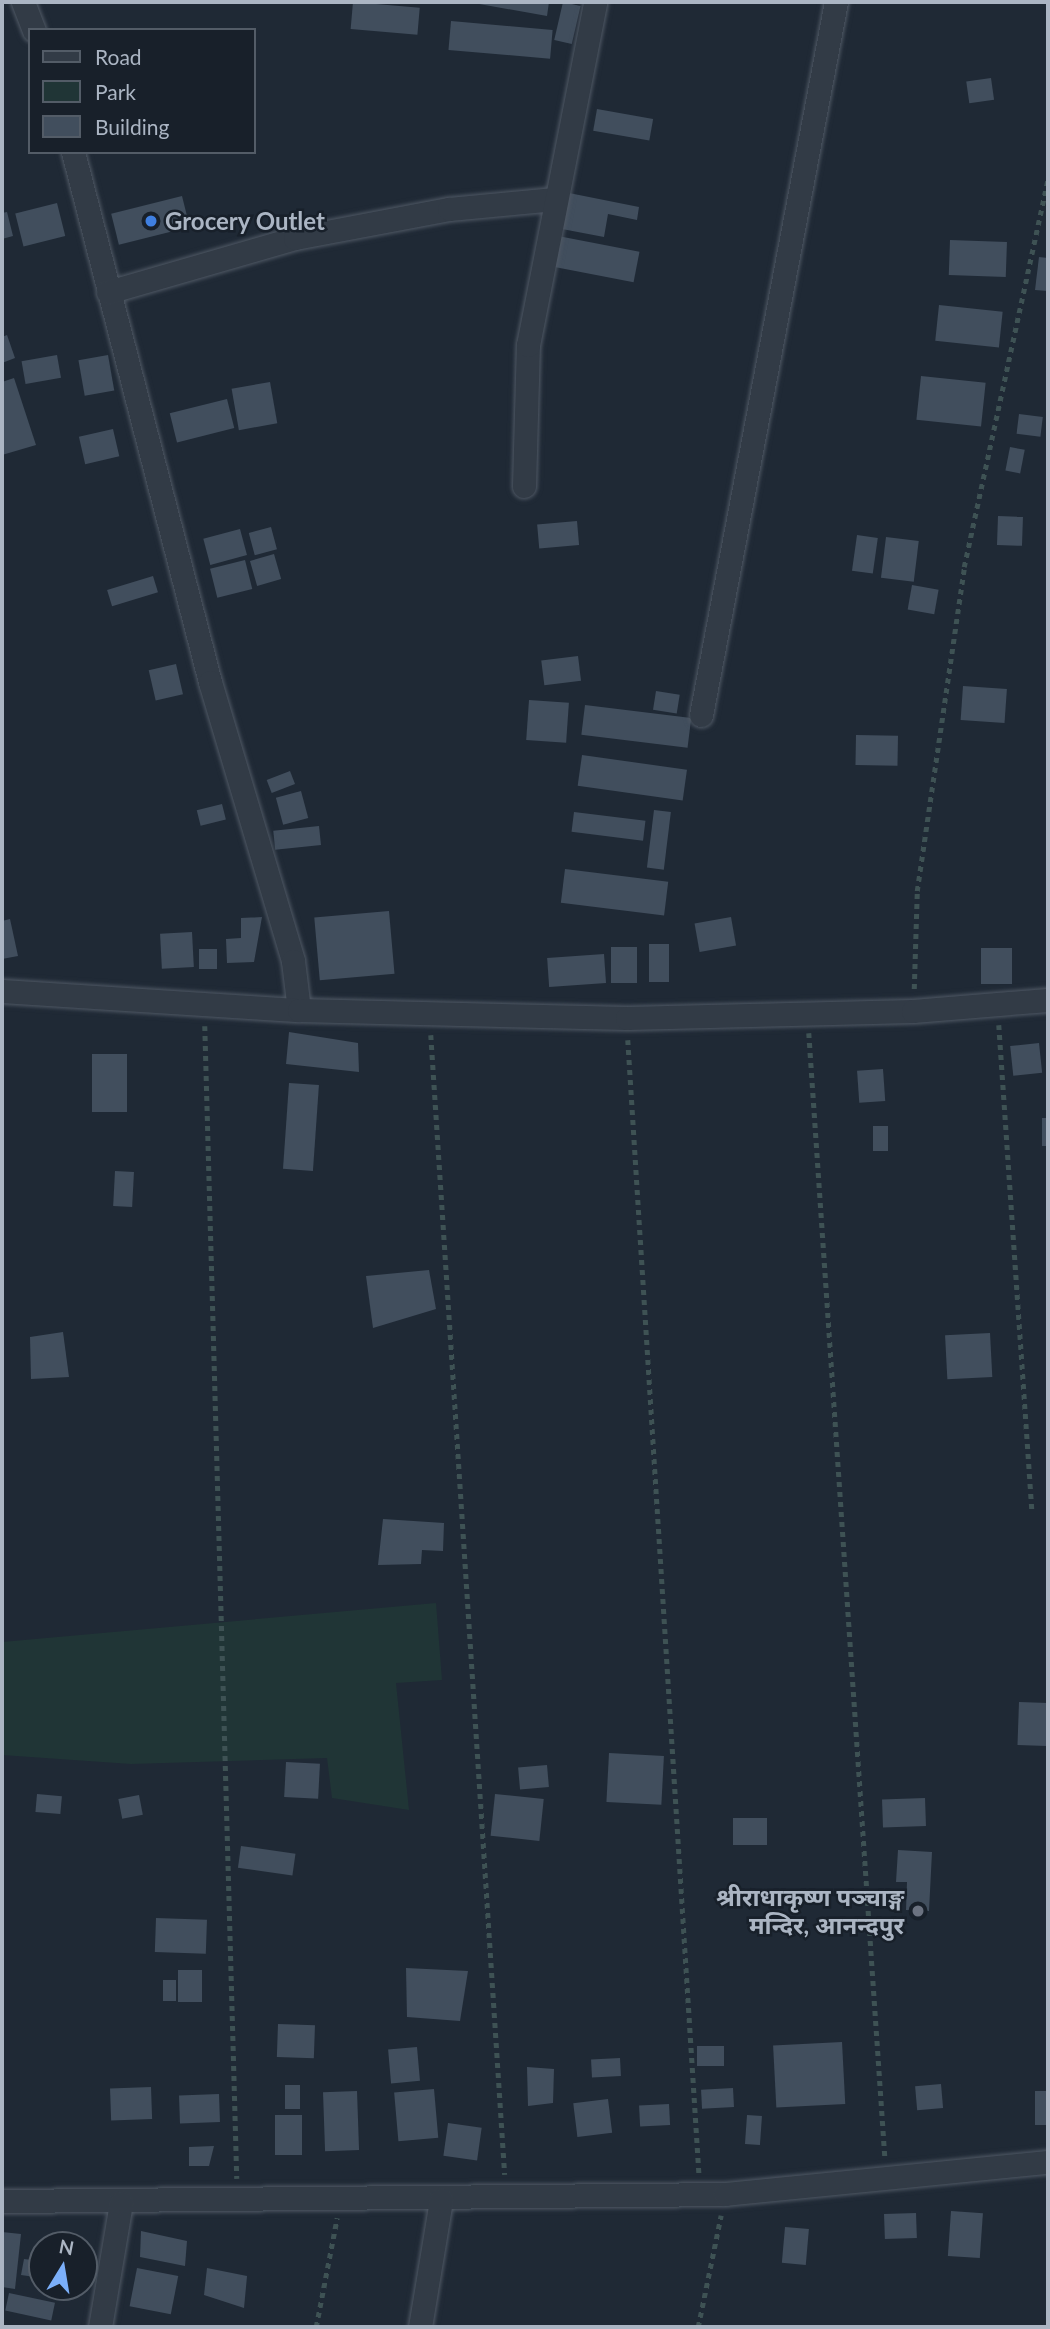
<!DOCTYPE html>
<html>
<head>
<meta charset="utf-8">
<style>
	body { margin:0 }
	#map { position:relative; width:1050px; height:2329px; overflow:hidden; background:#1f2935; font-family:Lato,"Noto Sans Devanagari",sans-serif }
	div>[style] { position:absolute }
	[style*='--x'] { left:calc(var(--x)*1px); top:calc(var(--y)*1px); width:calc(var(--w)*1px); rotate:calc(var(--a)*1deg) }
	.green>* { inset:0; background:#203536 }
	.building>* { inset:0; background:#414e5d; transform-origin:0 0 }
	.path>* { height:4.5px; margin-top:-2.25px; transform-origin:0; background:repeating-linear-gradient(90deg,#3e5254 0 5px,transparent 0 10px) }
	.roads { filter:drop-shadow(0 0 2px #4f5864) drop-shadow(0 0 2px #4f5864) }
	.minor>* { height:23px; margin:-11.5px; padding:0 11.5px; transform-origin:11.5px; border-radius:11.5px; background:#323b46 }
	.dots>* { width:19px; height:19px; translate:-50% -50%; box-sizing:border-box; border:4px solid #18202a; border-radius:50% }
	span { translate:-50% -50%; white-space:nowrap; text-align:center; line-height:1.15; -webkit-text-stroke:5px #18202a; paint-order:stroke }
	.poi-label { font-size:24px; color:#abb5c3; font-weight:700 }
	.left { translate:0 -50%; text-align:left }
	.right { translate:-100% -50%; text-align:right }
	.frame { position:absolute; inset:0; border:4px solid #abb5c3; pointer-events:none }
	.legend { position:absolute; left:28px; top:28px; width:228px; height:126px; box-sizing:border-box; background:#18202a; border:2px solid #535c67; margin:0; padding:9px 12px; list-style:none; font-size:21px; color:#abb5c3 }
	.legend li { display:flex; align-items:center; gap:14px; height:35px }
	.legend b { width:35px; border:2px solid #535c67 }
	.north { position:absolute; left:28px; top:2231px; width:70px; height:70px; box-sizing:border-box; background:#18202a; border:2px solid #535c67; border-radius:50%; rotate:11deg; font-size:19px; font-weight:700; line-height:28px; text-align:center; color:#abb5c3 }
	.north::after { content:''; display:block; margin:auto; width:24px; height:32px; background:#7baff9; clip-path:polygon(50% 0,100% 100%,50% 72%,0 100%) }
</style>
</head>
<body>
<div id="map">
	<div class="green">
		<div style="clip-path:polygon(436px 1603px,442px 1680px,396px 1683px,409px 1810px,332px 1798px,327px 1758px,131px 1764px,2px 1755px,2px 1642px)"></div>
	</div>
	<div class="building">
		<div style="left:353px;top:2px;width:67px;height:27px;rotate:5deg"></div>
		<div style="clip-path:polygon(468px 2px,549px 2px,547px 16px)"></div>
		<div style="left:563px;top:2px;width:18px;height:39px;rotate:13deg"></div>
		<div style="left:451px;top:21px;width:102px;height:29px;rotate:5deg"></div>
		<div style="left:991px;top:78px;width:22px;height:25px;rotate:82deg"></div>
		<div style="left:597px;top:109px;width:57px;height:22px;rotate:10deg"></div>
		<div style="clip-path:polygon(569px 193px,639px 207px,637px 220px,608px 214px,604px 237px,562px 229px)"></div>
		<div style="left:182px;top:196px;width:32px;height:73px;rotate:76deg"></div>
		<div style="left:57px;top:203px;width:34px;height:43px;rotate:76deg"></div>
		<div style="clip-path:polygon(7px 212px,13px 236px,2px 239px,2px 213px)"></div>
		<div style="left:558px;top:236px;width:83px;height:31px;rotate:11deg"></div>
		<div style="left:950px;top:240px;width:57px;height:35px;rotate:2deg"></div>
		<div style="clip-path:polygon(1039px 257px,1048px 258px,1048px 291px,1035px 290px)"></div>
		<div style="left:939px;top:305px;width:64px;height:36px;rotate:6deg"></div>
		<div style="clip-path:polygon(7px 335px,15px 358px,2px 363px,2px 337px)"></div>
		<div style="left:57px;top:355px;width:23px;height:36px;rotate:80deg"></div>
		<div style="left:108px;top:355px;width:36px;height:30px;rotate:80deg"></div>
		<div style="left:921px;top:376px;width:65px;height:44px;rotate:6deg"></div>
		<div style="clip-path:polygon(14px 378px,36px 445px,2px 455px,2px 382px)"></div>
		<div style="left:270px;top:382px;width:42px;height:39px;rotate:80deg"></div>
		<div style="left:227px;top:399px;width:30px;height:59px;rotate:76deg"></div>
		<div style="left:1019px;top:414px;width:24px;height:20px;rotate:7deg"></div>
		<div style="left:113px;top:429px;width:28px;height:35px;rotate:77deg"></div>
		<div style="left:1010px;top:447px;width:15px;height:24px;rotate:11deg"></div>
		<div style="left:998px;top:516px;width:25px;height:29px;rotate:2deg"></div>
		<div style="left:577px;top:521px;width:24px;height:40px;rotate:85deg"></div>
		<div style="left:271px;top:527px;width:23px;height:23px;rotate:75deg"></div>
		<div style="left:240px;top:529px;width:27px;height:38px;rotate:75deg"></div>
		<div style="left:857px;top:535px;width:21px;height:36px;rotate:8deg"></div>
		<div style="left:886px;top:537px;width:33px;height:41px;rotate:7deg"></div>
		<div style="left:274px;top:554px;width:26px;height:25px;rotate:74deg"></div>
		<div style="left:245px;top:560px;width:30px;height:36px;rotate:76deg"></div>
		<div style="left:153px;top:576px;width:17px;height:48px;rotate:73deg"></div>
		<div style="left:912px;top:585px;width:27px;height:25px;rotate:10deg"></div>
		<div style="left:578px;top:656px;width:25px;height:37px;rotate:83deg"></div>
		<div style="left:176px;top:664px;width:31px;height:28px;rotate:77deg"></div>
		<div style="left:963px;top:686px;width:44px;height:34px;rotate:4deg"></div>
		<div style="left:656px;top:691px;width:24px;height:19px;rotate:9deg"></div>
		<div style="left:529px;top:700px;width:40px;height:40px;rotate:4deg"></div>
		<div style="left:585px;top:705px;width:107px;height:30px;rotate:7deg"></div>
		<div style="left:856px;top:735px;width:42px;height:30px;rotate:1deg"></div>
		<div style="left:582px;top:755px;width:106px;height:31px;rotate:8deg"></div>
		<div style="left:290px;top:771px;width:14px;height:25px;rotate:69deg"></div>
		<div style="left:301px;top:791px;width:28px;height:26px;rotate:75deg"></div>
		<div style="left:222px;top:804px;width:16px;height:26px;rotate:76deg"></div>
		<div style="left:654px;top:810px;width:17px;height:58px;rotate:7deg"></div>
		<div style="left:574px;top:812px;width:72px;height:20px;rotate:7deg"></div>
		<div style="left:319px;top:826px;width:19px;height:46px;rotate:84deg"></div>
		<div style="left:565px;top:869px;width:104px;height:34px;rotate:7deg"></div>
		<div style="left:389px;top:911px;width:63px;height:75px;rotate:85deg"></div>
		<div style="clip-path:polygon(262px 917px,254px 962px,227px 963px,226px 939px,241px 938px,241px 918px)"></div>
		<div style="left:731px;top:917px;width:29px;height:37px;rotate:80deg"></div>
		<div style="clip-path:polygon(10px 919px,18px 956px,2px 959px,2px 921px)"></div>
		<div style="left:192px;top:932px;width:35px;height:32px;rotate:87deg"></div>
		<div style="left:649px;top:944px;width:20px;height:38px"></div>
		<div style="left:637px;top:947px;width:36px;height:26px;rotate:90deg"></div>
		<div style="left:981px;top:948px;width:31px;height:36px"></div>
		<div style="left:199px;top:949px;width:18px;height:20px"></div>
		<div style="left:604px;top:954px;width:29px;height:57px;rotate:86deg"></div>
		<div style="clip-path:polygon(289px 1032px,358px 1043px,359px 1072px,286px 1064px)"></div>
		<div style="left:1039px;top:1043px;width:30px;height:29px;rotate:84deg"></div>
		<div style="left:92px;top:1054px;width:35px;height:58px"></div>
		<div style="left:883px;top:1069px;width:32px;height:26px;rotate:86deg"></div>
		<div style="left:289px;top:1083px;width:30px;height:86px;rotate:4deg"></div>
		<div style="left:1042px;top:1118px;width:6px;height:28px"></div>
		<div style="left:873px;top:1126px;width:15px;height:25px"></div>
		<div style="left:115px;top:1171px;width:19px;height:35px;rotate:3deg"></div>
		<div style="clip-path:polygon(429px 1270px,436px 1309px,373px 1328px,366px 1276px)"></div>
		<div style="clip-path:polygon(63px 1332px,69px 1377px,31px 1379px,30px 1337px)"></div>
		<div style="left:990px;top:1333px;width:44px;height:45px;rotate:87deg"></div>
		<div style="clip-path:polygon(383px 1519px,444px 1523px,443px 1551px,422px 1550px,421px 1564px,378px 1565px)"></div>
		<div style="left:1019px;top:1702px;width:29px;height:43px;rotate:2deg"></div>
		<div style="left:609px;top:1753px;width:55px;height:49px;rotate:3deg"></div>
		<div style="left:286px;top:1762px;width:34px;height:35px;rotate:3deg"></div>
		<div style="left:547px;top:1765px;width:22px;height:29px;rotate:85deg"></div>
		<div style="left:37px;top:1794px;width:25px;height:18px;rotate:5deg"></div>
		<div style="left:495px;top:1794px;width:49px;height:42px;rotate:6deg"></div>
		<div style="left:139px;top:1795px;width:20px;height:21px;rotate:79deg"></div>
		<div style="left:925px;top:1798px;width:28px;height:43px;rotate:88deg"></div>
		<div style="left:733px;top:1818px;width:34px;height:27px"></div>
		<div style="left:241px;top:1846px;width:55px;height:22px;rotate:8deg"></div>
		<div style="clip-path:polygon(898px 1850px,932px 1852px,929px 1911px,906px 1910px,907px 1882px,896px 1882px)"></div>
		<div style="left:156px;top:1918px;width:51px;height:34px;rotate:2deg"></div>
		<div style="clip-path:polygon(406px 1968px,468px 1971px,460px 2021px,407px 2017px)"></div>
		<div style="left:202px;top:1970px;width:32px;height:24px;rotate:90deg"></div>
		<div style="left:163px;top:1980px;width:13px;height:21px"></div>
		<div style="left:278px;top:2024px;width:37px;height:33px;rotate:2deg"></div>
		<div style="left:842px;top:2042px;width:62px;height:69px;rotate:87deg"></div>
		<div style="left:697px;top:2046px;width:27px;height:20px"></div>
		<div style="left:417px;top:2047px;width:34px;height:29px;rotate:85deg"></div>
		<div style="left:620px;top:2058px;width:18px;height:29px;rotate:87deg"></div>
		<div style="clip-path:polygon(527px 2067px,554px 2069px,553px 2103px,528px 2106px)"></div>
		<div style="left:941px;top:2084px;width:24px;height:26px;rotate:85deg"></div>
		<div style="left:285px;top:2085px;width:15px;height:24px"></div>
		<div style="left:151px;top:2087px;width:32px;height:41px;rotate:88deg"></div>
		<div style="left:733px;top:2088px;width:19px;height:32px;rotate:87deg"></div>
		<div style="left:434px;top:2089px;width:49px;height:40px;rotate:85deg"></div>
		<div style="left:357px;top:2091px;width:59px;height:34px;rotate:88deg"></div>
		<div style="left:1035px;top:2091px;width:13px;height:34px"></div>
		<div style="left:219px;top:2094px;width:28px;height:40px;rotate:88deg"></div>
		<div style="left:608px;top:2099px;width:34px;height:35px;rotate:83deg"></div>
		<div style="left:669px;top:2104px;width:21px;height:30px;rotate:87deg"></div>
		<div style="left:275px;top:2115px;width:27px;height:40px"></div>
		<div style="left:747px;top:2115px;width:15px;height:29px;rotate:4deg"></div>
		<div style="left:448px;top:2123px;width:34px;height:33px;rotate:8deg"></div>
		<div style="clip-path:polygon(214px 2146px,209px 2166px,189px 2166px,189px 2147px)"></div>
		<div style="left:951px;top:2211px;width:32px;height:45px;rotate:4deg"></div>
		<div style="left:916px;top:2213px;width:25px;height:32px;rotate:88deg"></div>
		<div style="left:785px;top:2227px;width:24px;height:36px;rotate:5deg"></div>
		<div style="clip-path:polygon(141px 2231px,187px 2241px,185px 2266px,140px 2257px)"></div>
		<div style="clip-path:polygon(2px 2232px,21px 2234px,15px 2289px,2px 2287px)"></div>
		<div style="clip-path:polygon(42px 2255px,42px 2278px,21px 2275px,24px 2259px,40px 2261px)"></div>
		<div style="left:137px;top:2268px;width:42px;height:39px;rotate:11deg"></div>
		<div style="clip-path:polygon(207px 2268px,247px 2276px,244px 2308px,204px 2295px)"></div>
		<div style="left:9px;top:2293px;width:47px;height:18px;rotate:12deg"></div>
	</div>
	<div class="path">
		<div style="--x:914;--y:989;--w:98;--a:-88.2"></div>
		<div style="--x:917;--y:891;--w:327;--a:-81.7"></div>
		<div style="--x:964;--y:567;--w:396;--a:-77.8"></div>
		<div style="--x:999;--y:1025;--w:485;--a:86.1"></div>
		<div style="--x:205;--y:1026;--w:1153;--a:88.41"></div>
		<div style="--x:809;--y:1033;--w:1126;--a:86.13"></div>
		<div style="--x:431;--y:1035;--w:1142;--a:86.29"></div>
		<div style="--x:628;--y:1040;--w:1135;--a:86.41"></div>
		<div style="--x:316;--y:2327;--w:111;--a:-79.1"></div>
		<div style="--x:698;--y:2327;--w:114;--a:-78.4"></div>
	</div>
	<div class="roads">
		<div class="minor">
			<div style="--x:23;--y:2;--w:30;--a:69"></div>
			<div style="--x:73;--y:152;--w:547;--a:75.51"></div>
			<div style="--x:210;--y:682;--w:291;--a:73.4"></div>
			<div style="--x:293;--y:961;--w:49;--a:83"></div>
			<div style="--x:108;--y:292;--w:195;--a:-16.1"></div>
			<div style="--x:295;--y:238;--w:157;--a:-10.7"></div>
			<div style="--x:449;--y:209;--w:106;--a:-5.4"></div>
			<div style="--x:524;--y:486;--w:141;--a:-88.4"></div>
			<div style="--x:528;--y:345;--w:349;--a:-78.9"></div>
			<div style="--x:701;--y:715;--w:726;--a:-79.28"></div>
			<div style="--x:2;--y:991;--w:298;--a:3.7"></div>
			<div style="--x:299;--y:1010;--w:328;--a:1.4"></div>
			<div style="--x:627;--y:1018;--w:286;--a:-1.4"></div>
			<div style="--x:913;--y:1011;--w:135;--a:-4.7"></div>
			<div style="--x:2;--y:2201;--w:723;--a:-0.55"></div>
			<div style="--x:725;--y:2194;--w:325;--a:-5.7"></div>
			<div style="--x:100;--y:2327;--w:126;--a:-80.4"></div>
			<div style="--x:420;--y:2327;--w:129;--a:-80.6"></div>
		</div>
	</div>
	<div class="dots">
		<div style="left:151px;top:221px;background:#3f7fe0"></div>
		<div style="left:918px;top:1911px;background:#6b7280"></div>
	</div>
	<div class="poi-label">
		<span class="left" style="left:165px;top:221px">Grocery Outlet</span>
		<span class="right" style="left:904px;top:1911px">श्रीराधाकृष्ण पञ्चाङ्ग<br>मन्दिर, आनन्दपुर</span>
	</div>
	<div class="frame"></div>
	<ul class="legend">
	<li><b style="height:9px;background:#323b46"></b>Road</li>
	<li><b style="height:19px;background:#203536"></b>Park</li>
	<li><b style="height:19px;background:#414e5d"></b>Building</li>
	</ul>
	<div class="north">N</div>
</div>
</body>
</html>
